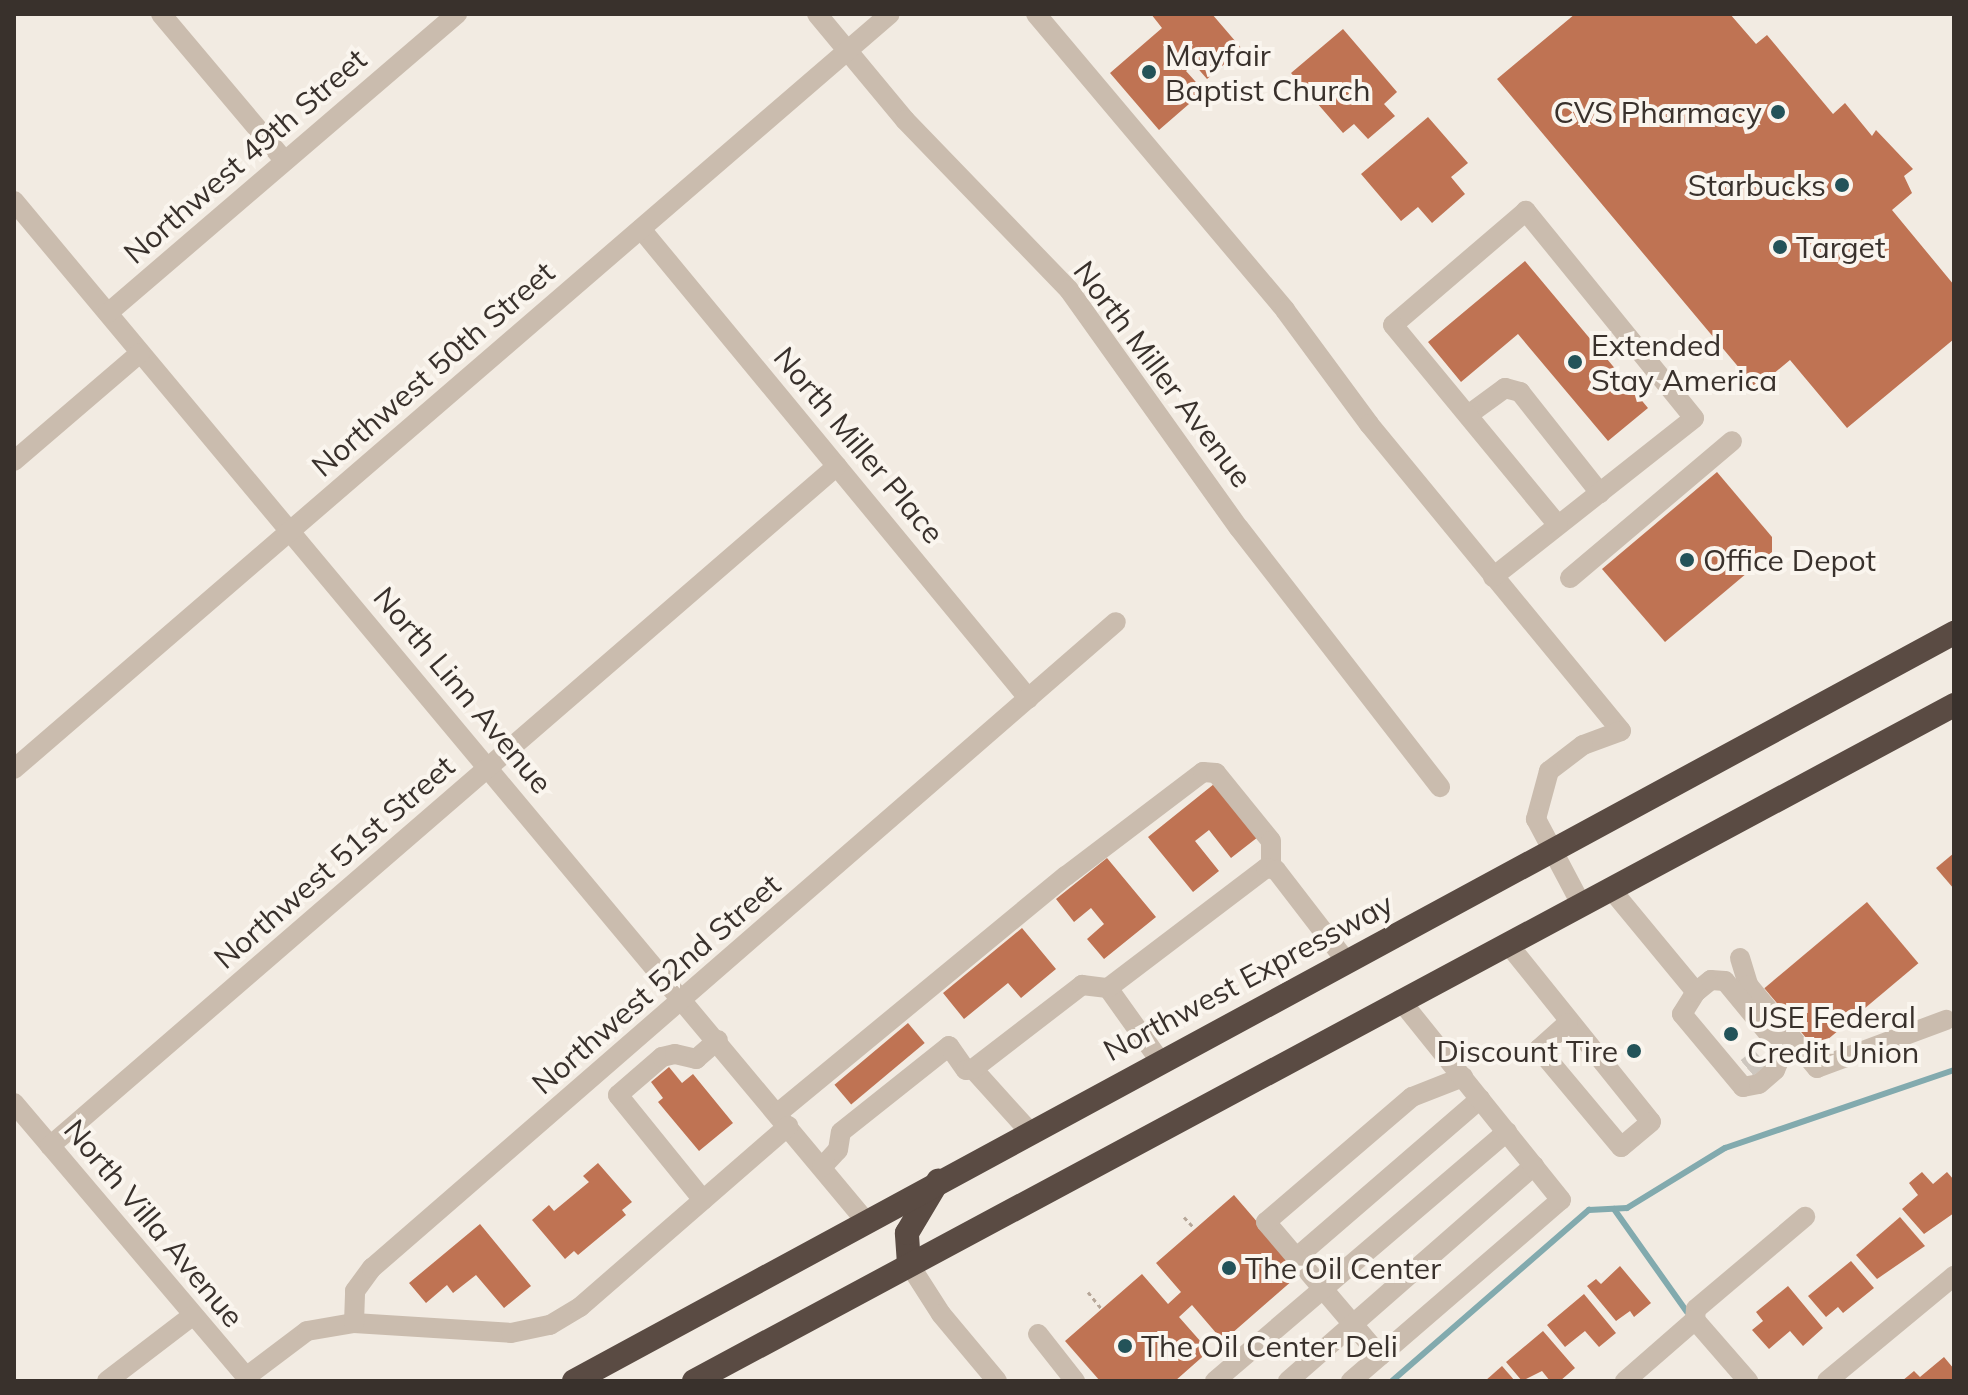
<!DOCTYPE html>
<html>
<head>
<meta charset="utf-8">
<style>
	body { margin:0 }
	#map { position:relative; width:1968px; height:1395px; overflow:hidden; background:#f2ebe2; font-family:Mulish,sans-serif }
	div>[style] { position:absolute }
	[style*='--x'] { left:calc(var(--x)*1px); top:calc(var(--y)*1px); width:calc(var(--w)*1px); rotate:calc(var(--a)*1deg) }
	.stream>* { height:6px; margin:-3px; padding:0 3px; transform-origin:3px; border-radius:3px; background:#82aaae }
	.building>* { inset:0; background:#bf7353; transform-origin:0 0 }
	.minor-tunnel>* { height:20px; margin-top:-10px; transform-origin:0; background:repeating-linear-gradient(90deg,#cdc6be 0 20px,transparent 0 30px) }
	.path>* { height:3px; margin-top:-1.5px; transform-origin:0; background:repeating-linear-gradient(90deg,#b6a698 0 4px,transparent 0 8px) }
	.minor>* { height:20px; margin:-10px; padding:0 10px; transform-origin:10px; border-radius:10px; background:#cabcae }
	.highway>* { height:24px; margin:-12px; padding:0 12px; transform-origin:12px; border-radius:12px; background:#5a4b43 }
	.dots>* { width:22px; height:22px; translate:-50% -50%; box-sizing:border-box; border:4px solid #faf5ee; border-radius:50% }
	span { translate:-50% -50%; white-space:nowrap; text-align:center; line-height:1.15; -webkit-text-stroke:8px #faf5ee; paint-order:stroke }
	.poi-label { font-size:30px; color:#39312c }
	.left { translate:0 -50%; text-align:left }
	.right { translate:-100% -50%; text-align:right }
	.street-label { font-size:30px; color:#39312c }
	.frame { position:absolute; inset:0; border:16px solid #39312c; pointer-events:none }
</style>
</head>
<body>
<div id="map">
	<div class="stream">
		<div style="--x:1614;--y:1209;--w:126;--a:54.7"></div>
		<div style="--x:1392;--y:1381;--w:261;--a:-41"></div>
		<div style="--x:1589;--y:1210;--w:38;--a:-3"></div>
		<div style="--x:1627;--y:1208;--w:115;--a:-31.5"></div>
		<div style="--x:1725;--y:1148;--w:242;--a:-18.8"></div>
	</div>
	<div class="building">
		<div style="clip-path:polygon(1151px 14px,1212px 14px,1242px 49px,1207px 79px,1194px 64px,1186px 71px,1204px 91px,1159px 130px,1110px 73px,1162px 28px)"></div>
		<div style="clip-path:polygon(1575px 14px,1730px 14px,1756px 44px,1767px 35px,1833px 114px,1845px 103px,1872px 136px,1876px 130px,1913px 169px,1904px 176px,1912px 193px,1892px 210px,1954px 285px,1954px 339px,1847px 428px,1790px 360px,1756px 388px,1497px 79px)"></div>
		<div style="clip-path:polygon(1343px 29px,1397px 92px,1384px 104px,1395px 116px,1368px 139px,1354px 124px,1343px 133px,1291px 73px)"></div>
		<div style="clip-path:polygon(1428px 117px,1468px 163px,1451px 177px,1465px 194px,1432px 223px,1418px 207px,1401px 221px,1361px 174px)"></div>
		<div style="clip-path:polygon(1525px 261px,1648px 408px,1608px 441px,1518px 334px,1461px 382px,1428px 342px)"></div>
		<div style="clip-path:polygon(1717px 472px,1772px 537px,1772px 552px,1665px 642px,1602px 569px)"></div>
		<div style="clip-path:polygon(1214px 784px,1258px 837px,1231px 858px,1209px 830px,1195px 841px,1219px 871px,1193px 892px,1148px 837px)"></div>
		<div style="clip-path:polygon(1954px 853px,1954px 889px,1936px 868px)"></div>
		<div style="clip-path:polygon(1107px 858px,1156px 917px,1104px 959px,1087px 939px,1104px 924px,1091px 908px,1074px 922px,1056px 899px)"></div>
		<div style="left:1867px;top:902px;width:80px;height:134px;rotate:50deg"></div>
		<div style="clip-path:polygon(1022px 928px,1056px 969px,1021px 998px,1008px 983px,964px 1019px,943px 993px)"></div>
		<div style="left:908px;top:1023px;width:26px;height:96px;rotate:50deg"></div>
		<div style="clip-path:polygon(669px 1067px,682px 1083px,693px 1074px,733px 1123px,699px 1151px,658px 1102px,663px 1098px,651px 1082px)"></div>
		<div style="clip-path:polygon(598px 1163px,632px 1202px,622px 1210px,626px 1215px,578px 1255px,574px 1251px,565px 1259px,532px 1220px,549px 1205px,554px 1211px,589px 1182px,583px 1176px)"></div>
		<div style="clip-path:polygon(1922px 1172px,1933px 1184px,1947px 1172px,1954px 1180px,1954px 1213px,1924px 1234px,1902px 1209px,1918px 1195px,1909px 1183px)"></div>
		<div style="clip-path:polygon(1234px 1195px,1301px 1273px,1223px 1341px,1192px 1305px,1179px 1317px,1209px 1351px,1175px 1381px,1100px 1381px,1065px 1341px,1142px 1274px,1168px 1304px,1181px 1292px,1156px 1263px)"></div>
		<div style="clip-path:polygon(1900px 1217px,1925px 1246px,1877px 1279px,1856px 1255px)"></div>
		<div style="clip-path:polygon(480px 1224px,531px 1286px,504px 1308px,476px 1275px,453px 1293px,447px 1285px,426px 1303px,409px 1283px)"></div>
		<div style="clip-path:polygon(1851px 1261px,1874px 1288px,1843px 1313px,1838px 1307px,1826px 1317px,1808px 1296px)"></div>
		<div style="clip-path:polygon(1620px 1266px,1651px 1303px,1634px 1317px,1630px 1311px,1616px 1321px,1587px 1286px,1596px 1279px,1601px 1284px)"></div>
		<div style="clip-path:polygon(1788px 1286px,1823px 1328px,1803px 1346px,1790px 1331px,1769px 1349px,1752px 1330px,1763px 1321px,1756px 1312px)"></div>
		<div style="clip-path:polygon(1584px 1294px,1616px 1333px,1599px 1347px,1585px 1331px,1565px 1347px,1547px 1325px)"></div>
		<div style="clip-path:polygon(1543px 1331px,1575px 1368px,1560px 1381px,1550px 1381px,1542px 1371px,1522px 1381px,1506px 1362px)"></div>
		<div style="clip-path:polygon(1944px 1357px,1954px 1369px,1954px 1381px,1902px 1381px,1914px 1371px,1920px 1377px)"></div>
		<div style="clip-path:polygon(1502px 1366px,1515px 1381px,1485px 1381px)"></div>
	</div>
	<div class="minor-tunnel">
		<div style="--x:1747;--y:1068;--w:17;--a:-40"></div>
	</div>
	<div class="path">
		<div style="--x:1184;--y:1217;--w:16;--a:47"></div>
		<div style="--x:1088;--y:1292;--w:22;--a:51"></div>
	</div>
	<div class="minor">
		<div style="--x:161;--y:14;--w:192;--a:49.9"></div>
		<div style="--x:817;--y:14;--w:138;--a:50.3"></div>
		<div style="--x:905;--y:120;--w:236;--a:46"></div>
		<div style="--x:1069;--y:290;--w:292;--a:54.5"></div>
		<div style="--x:1239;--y:528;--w:328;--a:52.2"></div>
		<div style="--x:1036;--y:14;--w:387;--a:49.9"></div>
		<div style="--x:1285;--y:310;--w:142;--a:53.6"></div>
		<div style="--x:1369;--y:424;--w:397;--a:50.6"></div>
		<div style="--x:1621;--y:731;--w:40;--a:159.8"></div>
		<div style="--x:1583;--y:745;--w:43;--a:142.6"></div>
		<div style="--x:1549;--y:771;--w:50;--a:105.2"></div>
		<div style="--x:1536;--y:819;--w:96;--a:62.1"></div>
		<div style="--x:14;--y:201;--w:1326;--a:50.14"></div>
		<div style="--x:641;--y:229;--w:609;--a:50.46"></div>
		<div style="--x:108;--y:313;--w:460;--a:-40.6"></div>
		<div style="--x:1468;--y:415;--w:46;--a:-36.1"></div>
		<div style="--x:1505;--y:388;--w:16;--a:15"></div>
		<div style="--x:1520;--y:392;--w:129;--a:51.6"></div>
		<div style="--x:14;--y:461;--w:166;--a:-40.6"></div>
		<div style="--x:1493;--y:577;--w:256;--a:-38.3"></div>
		<div style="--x:1694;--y:418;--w:267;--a:-129.1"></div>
		<div style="--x:1526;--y:211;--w:175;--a:139.4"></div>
		<div style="--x:1393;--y:325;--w:259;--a:50.5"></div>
		<div style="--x:1570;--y:578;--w:212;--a:-40.2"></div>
		<div style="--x:14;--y:769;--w:1156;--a:-40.76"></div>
		<div style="--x:1610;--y:888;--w:135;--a:50.4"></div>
		<div style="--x:1508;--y:944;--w:228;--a:51.2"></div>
		<div style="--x:1651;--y:1122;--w:39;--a:140"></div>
		<div style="--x:1621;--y:1147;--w:128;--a:-129.9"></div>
		<div style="--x:1539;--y:1049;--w:39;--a:-42"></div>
		<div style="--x:1740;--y:958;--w:28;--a:73"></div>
		<div style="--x:1748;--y:985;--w:108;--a:50.3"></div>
		<div style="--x:1817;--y:1068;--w:138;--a:-20.4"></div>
		<div style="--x:1108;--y:988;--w:90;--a:54.5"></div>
		<div style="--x:973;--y:1069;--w:84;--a:47.9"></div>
		<div style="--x:1743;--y:1087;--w:95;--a:-129.9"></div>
		<div style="--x:1682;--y:1014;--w:26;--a:-58"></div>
		<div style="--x:1696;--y:992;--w:19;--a:-39"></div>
		<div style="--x:1711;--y:980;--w:14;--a:4"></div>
		<div style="--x:1725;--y:981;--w:91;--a:50.4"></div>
		<div style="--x:1743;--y:1087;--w:16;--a:-11"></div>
		<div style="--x:1759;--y:1084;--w:21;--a:-41"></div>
		<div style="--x:1775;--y:1070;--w:21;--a:-67"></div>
		<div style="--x:14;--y:1103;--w:365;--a:49.7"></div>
		<div style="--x:778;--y:1113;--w:373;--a:-39.5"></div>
		<div style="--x:1066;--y:876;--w:172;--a:-37.2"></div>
		<div style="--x:1203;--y:772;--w:13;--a:4"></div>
		<div style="--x:1216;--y:773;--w:87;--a:51"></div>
		<div style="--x:1271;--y:841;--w:27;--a:90"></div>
		<div style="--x:50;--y:1146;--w:1040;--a:-40.83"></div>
		<div style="--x:822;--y:1167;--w:23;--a:-47"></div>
		<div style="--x:838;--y:1150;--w:18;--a:-81"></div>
		<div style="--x:841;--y:1132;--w:138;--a:-38.5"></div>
		<div style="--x:949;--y:1046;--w:29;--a:55"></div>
		<div style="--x:966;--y:1070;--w:7;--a:-8"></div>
		<div style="--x:973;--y:1069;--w:138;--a:-37.6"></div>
		<div style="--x:1082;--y:985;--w:26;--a:7"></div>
		<div style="--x:1108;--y:988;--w:198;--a:-37.2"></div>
		<div style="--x:1266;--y:868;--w:10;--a:11"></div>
		<div style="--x:1276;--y:870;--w:115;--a:52.4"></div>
		<div style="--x:703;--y:1200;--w:135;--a:-129"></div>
		<div style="--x:618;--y:1095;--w:58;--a:-40.8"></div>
		<div style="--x:662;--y:1057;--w:13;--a:-13"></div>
		<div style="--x:675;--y:1054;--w:22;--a:13"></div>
		<div style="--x:696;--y:1059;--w:29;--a:-41"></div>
		<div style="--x:1297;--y:1257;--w:242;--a:-40.8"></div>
		<div style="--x:909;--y:1264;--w:59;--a:57.4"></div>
		<div style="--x:941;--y:1314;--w:87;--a:50.1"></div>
		<div style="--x:1695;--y:1320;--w:11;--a:-85"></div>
		<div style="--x:1696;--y:1309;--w:143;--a:-40.2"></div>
		<div style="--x:1695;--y:1320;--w:81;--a:49"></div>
		<div style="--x:354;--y:1323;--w:157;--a:3.6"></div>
		<div style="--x:511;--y:1333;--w:40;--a:-12"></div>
		<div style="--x:550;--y:1325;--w:35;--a:-31"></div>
		<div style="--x:580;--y:1307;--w:276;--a:-41"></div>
		<div style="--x:1038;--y:1334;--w:60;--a:51.8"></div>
		<div style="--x:1380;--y:1356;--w:176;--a:-130.4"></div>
		<div style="--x:1266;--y:1222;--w:192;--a:-40.6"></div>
		<div style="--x:1412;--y:1097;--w:55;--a:-21.4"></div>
		<div style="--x:246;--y:1377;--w:76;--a:-37"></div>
		<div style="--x:307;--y:1331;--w:48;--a:-9.7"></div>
		<div style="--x:354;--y:1323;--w:32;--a:-88"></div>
		<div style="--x:355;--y:1291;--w:29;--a:-54"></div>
		<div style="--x:372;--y:1268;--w:985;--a:-40.97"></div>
		<div style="--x:107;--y:1381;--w:107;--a:-37.4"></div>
		<div style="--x:1215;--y:1381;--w:384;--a:-40.5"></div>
		<div style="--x:1288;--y:1381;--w:327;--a:-41.2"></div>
		<div style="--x:1351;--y:1381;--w:277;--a:-40.8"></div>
		<div style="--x:1561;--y:1200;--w:257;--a:-128.8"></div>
		<div style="--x:1625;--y:1381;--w:93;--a:-41.1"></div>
		<div style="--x:1827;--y:1381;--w:165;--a:-39.6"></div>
	</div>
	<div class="highway">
		<div style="--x:909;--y:1264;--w:31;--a:-94"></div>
		<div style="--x:907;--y:1233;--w:61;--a:-59.2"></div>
		<div style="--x:574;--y:1381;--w:1570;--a:-28.46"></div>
		<div style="--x:694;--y:1381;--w:1430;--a:-28.21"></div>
	</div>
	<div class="dots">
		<div style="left:1149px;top:72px;background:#235359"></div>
		<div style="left:1778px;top:112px;background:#235359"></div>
		<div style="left:1842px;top:185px;background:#235359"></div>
		<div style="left:1780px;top:247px;background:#235359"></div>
		<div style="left:1575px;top:362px;background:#235359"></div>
		<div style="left:1687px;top:560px;background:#235359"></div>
		<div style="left:1731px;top:1034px;background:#235359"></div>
		<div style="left:1634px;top:1051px;background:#235359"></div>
		<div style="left:1229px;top:1268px;background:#235359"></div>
		<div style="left:1125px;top:1346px;background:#235359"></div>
	</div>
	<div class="poi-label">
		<span class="left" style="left:1165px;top:72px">Mayfair<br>Baptist Church</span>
		<span class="right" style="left:1762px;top:112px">CVS Pharmacy</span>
		<span class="right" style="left:1826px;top:185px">Starbucks</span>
		<span class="left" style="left:1796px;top:247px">Target</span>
		<span class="left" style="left:1591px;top:362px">Extended<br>Stay America</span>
		<span class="left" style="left:1703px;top:560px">Office Depot</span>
		<span class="left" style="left:1747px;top:1034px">USE Federal<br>Credit Union</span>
		<span class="right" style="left:1618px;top:1051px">Discount Tire</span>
		<span class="left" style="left:1245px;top:1268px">The Oil Center</span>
		<span class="left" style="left:1141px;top:1346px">The Oil Center Deli</span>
	</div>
	<div class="street-label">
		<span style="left:245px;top:156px;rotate:-41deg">Northwest 49th Street</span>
		<span style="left:433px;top:369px;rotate:-41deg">Northwest 50th Street</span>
		<span style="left:1163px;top:374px;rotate:53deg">North Miller Avenue</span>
		<span style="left:859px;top:445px;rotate:50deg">North Miller Place</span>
		<span style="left:463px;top:690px;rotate:50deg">North Linn Avenue</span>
		<span style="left:334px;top:862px;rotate:-41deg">Northwest 51st Street</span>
		<span style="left:1248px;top:977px;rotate:-28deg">Northwest Expressway</span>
		<span style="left:656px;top:984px;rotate:-41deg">Northwest 52nd Street</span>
		<span style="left:154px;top:1223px;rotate:50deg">North Villa Avenue</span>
	</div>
	<div class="frame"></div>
</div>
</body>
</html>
